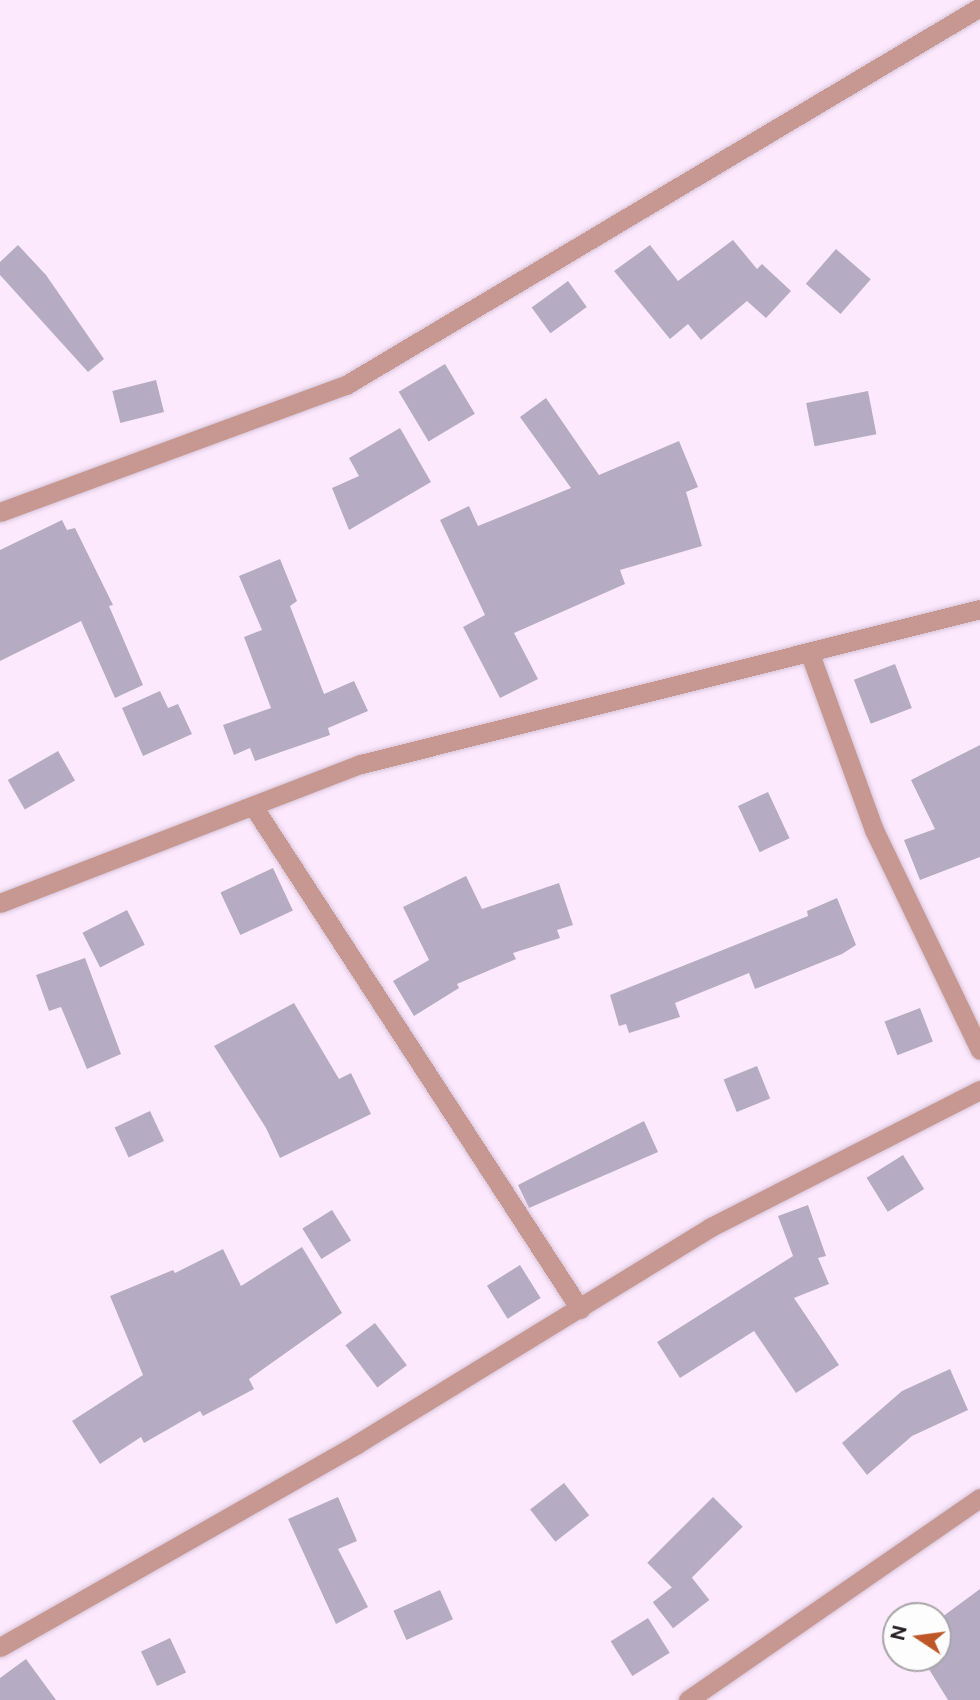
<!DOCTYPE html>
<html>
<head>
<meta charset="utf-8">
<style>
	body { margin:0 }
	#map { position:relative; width:980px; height:1700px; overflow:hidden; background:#fde9fe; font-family:"Public Sans",sans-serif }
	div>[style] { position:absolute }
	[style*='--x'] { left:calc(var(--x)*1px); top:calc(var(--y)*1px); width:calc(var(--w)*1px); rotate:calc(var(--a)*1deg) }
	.building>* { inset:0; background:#b5acc3; transform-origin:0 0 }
	.roads { filter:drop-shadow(0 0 2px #d6c4d7) drop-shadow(0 0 2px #d6c4d7) }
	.minor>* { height:19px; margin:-9.5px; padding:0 9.5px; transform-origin:9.5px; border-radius:9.5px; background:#c79791 }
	span { translate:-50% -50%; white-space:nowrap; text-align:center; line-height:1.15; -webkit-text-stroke:5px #fdfdfd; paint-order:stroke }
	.north { position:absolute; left:882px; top:1602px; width:70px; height:70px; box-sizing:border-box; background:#fdfdfd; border:2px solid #a7a4a7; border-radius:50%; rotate:283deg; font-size:19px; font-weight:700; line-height:28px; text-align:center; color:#251e25 }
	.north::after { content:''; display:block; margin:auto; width:24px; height:32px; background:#bd5728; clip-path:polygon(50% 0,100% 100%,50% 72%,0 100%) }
</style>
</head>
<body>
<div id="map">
	<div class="building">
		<div style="clip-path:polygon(733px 240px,757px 269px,762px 264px,791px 291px,766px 318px,747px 301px,701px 340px,688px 324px,670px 339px,614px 271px,650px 245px,678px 281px)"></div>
		<div style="clip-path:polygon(18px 245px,46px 275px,104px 359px,88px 372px,0 275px,0 262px)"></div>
		<div style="left:836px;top:249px;width:46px;height:46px;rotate:41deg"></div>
		<div style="left:568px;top:281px;width:32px;height:45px;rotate:54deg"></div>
		<div style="left:445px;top:364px;width:58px;height:54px;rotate:59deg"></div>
		<div style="left:156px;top:380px;width:33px;height:45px;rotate:76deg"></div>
		<div style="left:868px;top:391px;width:44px;height:63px;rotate:79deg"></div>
		<div style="clip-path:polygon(546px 398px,599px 475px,679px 441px,698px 487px,686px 492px,702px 546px,620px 570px,625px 584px,514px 633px,538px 679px,500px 698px,463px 627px,485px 615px,440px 520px,469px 506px,478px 526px,571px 488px,520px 417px)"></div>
		<div style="clip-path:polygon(400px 428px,431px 482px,349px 530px,332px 488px,359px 476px,349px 458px)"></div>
		<div style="clip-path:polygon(62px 520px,67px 530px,75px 528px,113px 605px,109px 606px,143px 685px,115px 698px,81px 621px,0 661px,0 550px)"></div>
		<div style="clip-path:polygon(280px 559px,297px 601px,290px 606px,324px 694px,354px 681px,368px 711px,328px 728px,330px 735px,255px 761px,250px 748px,234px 755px,223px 725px,271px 708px,244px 637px,262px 630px,239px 576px)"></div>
		<div style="left:895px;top:664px;width:47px;height:44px;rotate:69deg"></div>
		<div style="clip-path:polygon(160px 691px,168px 708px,178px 704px,192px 734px,143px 756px,122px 708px)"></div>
		<div style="clip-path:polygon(980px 745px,980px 857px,920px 880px,904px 840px,935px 829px,911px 780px)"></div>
		<div style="left:58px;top:751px;width:34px;height:58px;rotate:60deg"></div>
		<div style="left:768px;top:792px;width:51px;height:33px;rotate:65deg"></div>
		<div style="left:273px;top:868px;width:47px;height:58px;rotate:65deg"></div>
		<div style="clip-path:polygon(466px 876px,482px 909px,559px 883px,573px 925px,557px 930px,560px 938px,513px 953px,516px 959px,457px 984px,459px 988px,414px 1016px,393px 981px,429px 960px,403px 907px)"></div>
		<div style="clip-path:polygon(837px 898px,856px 945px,842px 954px,755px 989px,749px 973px,675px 1003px,680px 1017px,629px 1033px,626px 1024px,619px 1026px,610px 995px,808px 916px,807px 911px)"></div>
		<div style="left:127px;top:910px;width:39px;height:50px;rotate:63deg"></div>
		<div style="clip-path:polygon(85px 958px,121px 1054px,87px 1069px,61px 1007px,49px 1011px,36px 975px)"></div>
		<div style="clip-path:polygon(294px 1003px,339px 1079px,351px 1073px,371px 1114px,280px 1158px,266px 1128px,214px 1046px)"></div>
		<div style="left:920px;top:1008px;width:36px;height:38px;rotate:69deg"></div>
		<div style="left:757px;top:1066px;width:35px;height:36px;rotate:68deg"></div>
		<div style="left:150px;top:1111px;width:33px;height:39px;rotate:65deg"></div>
		<div style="clip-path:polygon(644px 1121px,658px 1152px,529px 1208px,518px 1185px)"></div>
		<div style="left:903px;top:1155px;width:40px;height:43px;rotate:58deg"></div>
		<div style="clip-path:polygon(808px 1205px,826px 1256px,818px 1258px,829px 1284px,794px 1298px,839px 1365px,796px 1393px,754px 1331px,680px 1378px,657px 1342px,793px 1256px,778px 1216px)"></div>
		<div style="left:332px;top:1210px;width:36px;height:35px;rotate:58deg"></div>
		<div style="clip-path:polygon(302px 1247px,342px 1313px,249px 1379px,254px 1389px,203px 1416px,200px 1411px,144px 1443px,141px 1437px,100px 1464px,72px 1421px,143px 1375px,110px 1296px,173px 1270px,175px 1273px,223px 1249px,241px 1286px)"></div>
		<div style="left:520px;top:1265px;width:39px;height:39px;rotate:58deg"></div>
		<div style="left:375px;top:1323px;width:53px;height:37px;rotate:53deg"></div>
		<div style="clip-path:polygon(950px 1369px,968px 1410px,912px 1436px,867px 1475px,842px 1443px,902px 1391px)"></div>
		<div style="left:564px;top:1483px;width:41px;height:43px;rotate:52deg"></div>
		<div style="clip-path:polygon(338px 1497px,357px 1541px,338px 1549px,368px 1607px,336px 1624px,288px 1519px)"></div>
		<div style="left:713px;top:1497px;width:42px;height:93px;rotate:45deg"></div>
		<div style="left:689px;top:1574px;width:33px;height:46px;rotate:52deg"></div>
		<div style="clip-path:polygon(980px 1589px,980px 1700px,948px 1700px,922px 1658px,938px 1658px,938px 1620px)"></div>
		<div style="left:440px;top:1590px;width:32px;height:51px;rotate:66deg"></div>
		<div style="left:648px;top:1618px;width:41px;height:44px;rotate:58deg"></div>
		<div style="left:170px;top:1638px;width:38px;height:32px;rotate:65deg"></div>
		<div style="clip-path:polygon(26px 1659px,56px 1700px,0 1700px,0 1678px)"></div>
	</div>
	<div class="roads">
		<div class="minor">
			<div style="--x:0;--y:512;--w:369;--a:-20.2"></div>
			<div style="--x:346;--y:385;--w:738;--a:-30.8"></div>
			<div style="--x:810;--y:654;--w:187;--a:70"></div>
			<div style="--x:874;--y:830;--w:244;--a:64.3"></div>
			<div style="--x:253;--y:806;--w:600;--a:56.97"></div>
			<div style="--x:0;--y:903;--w:387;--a:-21.1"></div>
			<div style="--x:361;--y:764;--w:638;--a:-14.06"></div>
			<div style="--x:0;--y:1647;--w:411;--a:-29.6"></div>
			<div style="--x:357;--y:1444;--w:415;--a:-31.5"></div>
			<div style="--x:711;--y:1227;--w:302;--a:-27"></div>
			<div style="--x:688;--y:1700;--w:355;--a:-34.7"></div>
		</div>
	</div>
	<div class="north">N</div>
</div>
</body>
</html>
